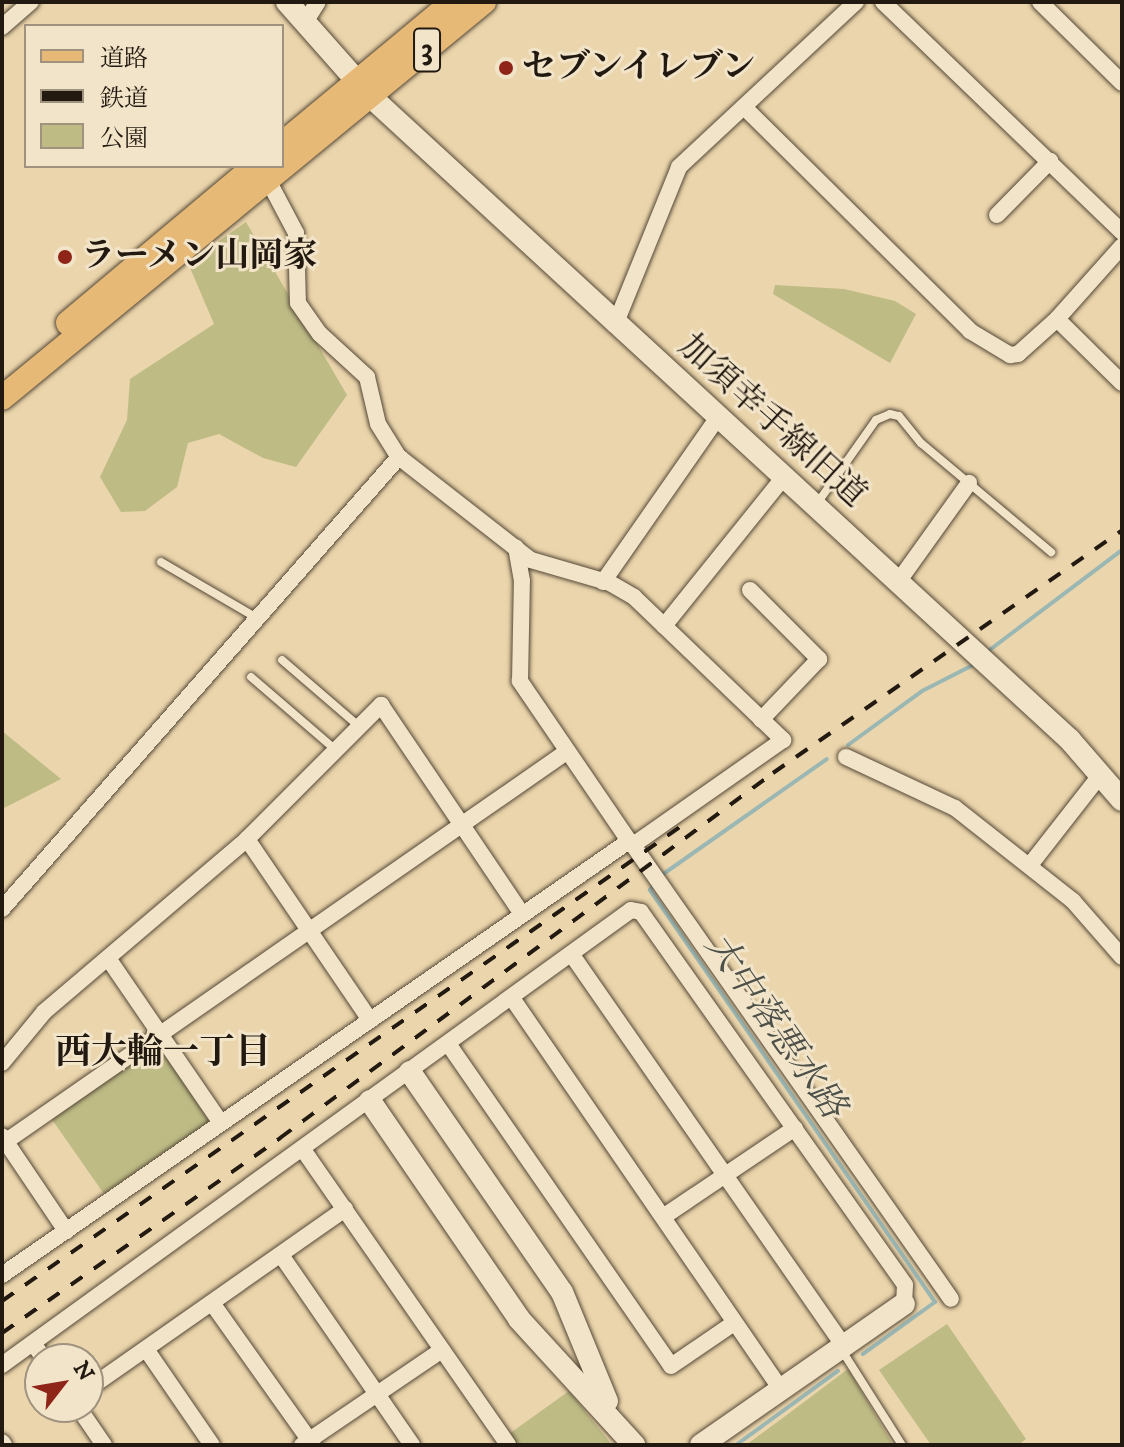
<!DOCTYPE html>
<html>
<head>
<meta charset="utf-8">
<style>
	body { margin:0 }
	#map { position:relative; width:1124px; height:1447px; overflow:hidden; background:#ebd5ac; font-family:"IM FELL DW Pica","Noto Serif JP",serif }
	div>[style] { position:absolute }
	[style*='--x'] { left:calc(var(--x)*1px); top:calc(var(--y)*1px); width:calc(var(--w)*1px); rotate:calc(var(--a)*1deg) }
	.green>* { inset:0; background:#bebb85 }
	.stream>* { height:4px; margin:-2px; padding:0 2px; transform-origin:2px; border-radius:2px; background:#9bb7b3 }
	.roads { filter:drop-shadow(0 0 2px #544837) drop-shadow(0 0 2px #544837) }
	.lane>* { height:8px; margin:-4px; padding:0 4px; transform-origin:4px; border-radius:4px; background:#f2e4c9 }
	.street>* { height:16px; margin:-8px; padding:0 8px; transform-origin:8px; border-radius:8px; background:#f2e4c9 }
	.secondary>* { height:22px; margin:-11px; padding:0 11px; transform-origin:11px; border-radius:11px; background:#f2e4c9 }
	.primary>* { height:24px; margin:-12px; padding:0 12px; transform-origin:12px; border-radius:12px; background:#e6ba76 }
	.rail>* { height:4px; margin-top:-2px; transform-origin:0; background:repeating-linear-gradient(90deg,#221910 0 14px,transparent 0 28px) }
	.dots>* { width:22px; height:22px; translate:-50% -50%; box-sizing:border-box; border:4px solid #f2e4c9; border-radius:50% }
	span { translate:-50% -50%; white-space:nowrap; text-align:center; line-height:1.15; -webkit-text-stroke:6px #f2e4c9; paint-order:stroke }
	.shield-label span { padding:2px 6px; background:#f2e4c9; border:2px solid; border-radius:6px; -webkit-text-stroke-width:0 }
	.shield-label { font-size:32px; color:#221910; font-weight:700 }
	.poi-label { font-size:34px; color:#221910; font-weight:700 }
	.left { translate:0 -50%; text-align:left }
	.street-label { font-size:34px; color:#221910 }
	.water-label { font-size:36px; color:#4c5049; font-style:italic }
	.neighbourhood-label { font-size:36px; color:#221910; font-weight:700 }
	.frame { position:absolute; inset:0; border:4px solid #221910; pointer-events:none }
	.legend { position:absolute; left:24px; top:24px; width:260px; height:144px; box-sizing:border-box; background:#f2e4c9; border:2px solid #9f937f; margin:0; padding:10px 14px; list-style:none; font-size:24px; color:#221910 }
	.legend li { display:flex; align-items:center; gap:16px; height:40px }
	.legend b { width:40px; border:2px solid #9f937f }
	.north { position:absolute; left:24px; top:1343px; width:80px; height:80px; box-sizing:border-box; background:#f2e4c9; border:2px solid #9f937f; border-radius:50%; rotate:59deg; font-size:22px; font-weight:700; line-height:32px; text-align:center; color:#221910 }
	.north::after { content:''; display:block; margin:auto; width:28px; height:36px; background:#8f2418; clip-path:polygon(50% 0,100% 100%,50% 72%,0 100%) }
</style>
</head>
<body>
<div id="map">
	<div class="green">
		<div style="clip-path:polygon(246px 222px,347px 395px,296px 467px,263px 458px,219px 434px,188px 443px,177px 487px,145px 511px,121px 512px,100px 477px,127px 420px,130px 379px,214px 324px,188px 263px)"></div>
		<div style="clip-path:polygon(775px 285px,844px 289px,895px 301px,916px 314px,890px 363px,773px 294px)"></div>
		<div style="clip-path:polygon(2px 731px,61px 779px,2px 809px)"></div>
		<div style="clip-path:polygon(156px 1045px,164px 1047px,211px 1115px,209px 1122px,104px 1194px,51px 1118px)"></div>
		<div style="clip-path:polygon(947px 1324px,1026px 1439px,1018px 1445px,931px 1445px,879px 1370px)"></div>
		<div style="clip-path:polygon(848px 1369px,892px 1443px,746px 1445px,780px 1420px)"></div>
		<div style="clip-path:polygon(569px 1391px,612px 1445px,516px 1445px,509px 1434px)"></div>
	</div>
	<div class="stream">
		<div style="--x:987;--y:652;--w:169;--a:-37.1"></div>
		<div style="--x:848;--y:745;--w:92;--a:-36.1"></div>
		<div style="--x:922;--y:691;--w:59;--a:-27"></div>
		<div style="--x:659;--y:877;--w:205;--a:-35.1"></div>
		<div style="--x:654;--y:884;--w:7;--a:124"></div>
		<div style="--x:650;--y:890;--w:501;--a:55.33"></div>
		<div style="--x:935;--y:1302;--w:89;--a:144.2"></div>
		<div style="--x:736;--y:1445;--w:126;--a:-36"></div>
	</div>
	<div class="roads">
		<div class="lane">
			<div style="--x:816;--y:505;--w:104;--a:-54.8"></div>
			<div style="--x:876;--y:420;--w:15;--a:-23"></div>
			<div style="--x:890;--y:414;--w:9;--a:13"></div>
			<div style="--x:899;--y:416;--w:35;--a:51"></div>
			<div style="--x:921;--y:443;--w:170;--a:40"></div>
			<div style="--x:161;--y:562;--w:109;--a:30.3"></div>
			<div style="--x:282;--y:660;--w:103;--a:40.7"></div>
			<div style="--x:251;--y:677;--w:113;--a:40.7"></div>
			<div style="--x:841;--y:1349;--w:114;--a:57.6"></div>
		</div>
		<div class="street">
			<div style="--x:883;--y:2;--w:332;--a:43.9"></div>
			<div style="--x:1040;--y:2;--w:115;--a:44.6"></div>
			<div style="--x:304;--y:24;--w:26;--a:-58"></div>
			<div style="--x:2;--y:27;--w:38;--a:-41"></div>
			<div style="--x:744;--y:107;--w:318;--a:44.7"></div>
			<div style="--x:970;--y:331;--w:47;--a:31"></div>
			<div style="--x:1010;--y:355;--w:8;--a:-7"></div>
			<div style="--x:1018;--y:354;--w:52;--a:-41.9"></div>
			<div style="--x:269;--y:182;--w:58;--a:62.1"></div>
			<div style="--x:296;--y:233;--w:70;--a:88.4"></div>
			<div style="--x:298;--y:303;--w:38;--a:55"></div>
			<div style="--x:320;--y:334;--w:64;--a:42.5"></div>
			<div style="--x:367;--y:377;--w:48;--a:76.8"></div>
			<div style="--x:378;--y:424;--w:39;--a:58"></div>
			<div style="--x:399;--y:457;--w:167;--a:38"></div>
			<div style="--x:531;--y:560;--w:82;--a:16.2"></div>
			<div style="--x:610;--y:583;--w:28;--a:30"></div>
			<div style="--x:634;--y:597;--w:207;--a:43.8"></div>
			<div style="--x:783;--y:740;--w:183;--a:145"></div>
			<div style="--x:633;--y:845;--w:6;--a:-135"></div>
			<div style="--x:997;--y:215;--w:76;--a:-45.5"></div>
			<div style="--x:1122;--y:246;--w:98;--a:131.7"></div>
			<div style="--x:1057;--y:319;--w:91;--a:44.6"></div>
			<div style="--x:615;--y:325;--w:170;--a:-67.9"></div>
			<div style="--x:679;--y:167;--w:242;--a:-43"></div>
			<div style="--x:603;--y:582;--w:203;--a:-55.1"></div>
			<div style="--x:898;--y:582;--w:122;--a:-54.4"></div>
			<div style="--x:750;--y:590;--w:98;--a:45"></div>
			<div style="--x:819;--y:659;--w:84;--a:133.6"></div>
			<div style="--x:664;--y:626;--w:191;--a:-51.2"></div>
			<div style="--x:846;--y:757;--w:120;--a:25.1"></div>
			<div style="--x:955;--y:808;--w:150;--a:38.2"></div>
			<div style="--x:1073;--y:901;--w:74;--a:48.8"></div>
			<div style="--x:247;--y:839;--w:219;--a:55.8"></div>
			<div style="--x:633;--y:845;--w:554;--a:54.99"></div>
			<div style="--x:1030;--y:865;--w:117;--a:-52"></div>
			<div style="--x:2;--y:909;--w:602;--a:-48.71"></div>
			<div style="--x:572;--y:955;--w:477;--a:55.2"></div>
			<div style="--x:110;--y:961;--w:196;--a:55.6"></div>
			<div style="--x:512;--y:998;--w:475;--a:55.5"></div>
			<div style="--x:449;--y:1045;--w:390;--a:55.3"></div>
			<div style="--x:671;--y:1366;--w:76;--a:-34.3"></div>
			<div style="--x:2;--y:1063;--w:66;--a:-50.5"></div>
			<div style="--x:44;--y:1012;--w:267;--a:-40.4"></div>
			<div style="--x:247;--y:839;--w:190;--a:-45"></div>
			<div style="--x:381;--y:705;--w:252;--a:56"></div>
			<div style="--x:2;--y:1136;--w:115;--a:56"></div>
			<div style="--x:5;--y:1142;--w:682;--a:-34.79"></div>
			<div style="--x:304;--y:1151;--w:358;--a:55.2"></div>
			<div style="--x:663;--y:1217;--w:159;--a:-34"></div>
			<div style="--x:281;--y:1255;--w:231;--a:55.4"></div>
			<div style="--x:2;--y:1275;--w:763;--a:-34.69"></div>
			<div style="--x:629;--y:841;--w:194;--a:-124.3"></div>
			<div style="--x:520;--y:681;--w:100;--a:-88.9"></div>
			<div style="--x:522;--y:581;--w:34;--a:-100"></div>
			<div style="--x:212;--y:1303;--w:174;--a:54.6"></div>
			<div style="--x:33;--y:1343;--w:19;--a:55"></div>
			<div style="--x:146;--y:1349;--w:116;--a:55.5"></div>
			<div style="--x:2;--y:1365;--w:776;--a:-35.88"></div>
			<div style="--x:631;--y:910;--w:10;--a:11"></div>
			<div style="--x:641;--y:912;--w:457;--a:54.7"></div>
			<div style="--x:905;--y:1285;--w:19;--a:93"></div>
			<div style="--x:88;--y:1389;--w:314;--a:-35"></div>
			<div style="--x:78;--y:1407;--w:46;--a:55.6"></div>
			<div style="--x:2;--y:1442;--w:4;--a:56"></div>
			<div style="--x:302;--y:1445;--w:169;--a:-34.2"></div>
		</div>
		<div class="secondary">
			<div style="--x:287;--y:2;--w:127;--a:48.5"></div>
			<div style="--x:371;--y:97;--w:950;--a:42.61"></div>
			<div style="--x:1070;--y:740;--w:79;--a:49.1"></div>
			<div style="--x:410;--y:1072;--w:267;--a:55.4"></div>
			<div style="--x:562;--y:1292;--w:118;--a:67.6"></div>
			<div style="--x:370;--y:1101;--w:264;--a:55.6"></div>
			<div style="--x:519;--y:1319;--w:171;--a:47.6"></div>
			<div style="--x:701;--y:1445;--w:247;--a:-34.8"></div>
		</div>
		<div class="primary">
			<div style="--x:282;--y:144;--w:222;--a:-39.7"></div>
			<div style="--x:68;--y:323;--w:244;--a:-40"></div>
			<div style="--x:2;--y:398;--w:624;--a:-39.41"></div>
		</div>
	</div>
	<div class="rail">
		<div style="--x:2;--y:1301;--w:836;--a:-34.96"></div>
		<div style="--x:2;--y:1333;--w:340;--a:-35"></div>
		<div style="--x:280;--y:1138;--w:613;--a:-36.51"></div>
		<div style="--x:773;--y:773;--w:425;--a:-34.8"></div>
	</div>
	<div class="dots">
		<div style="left:506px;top:68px;background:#8f2418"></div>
		<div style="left:65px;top:257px;background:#8f2418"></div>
	</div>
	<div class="shield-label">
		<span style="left:427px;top:50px">3</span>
	</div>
	<div class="poi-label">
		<span class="left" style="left:522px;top:68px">セブンイレブン</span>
		<span class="left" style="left:81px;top:257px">ラーメン山岡家</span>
	</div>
	<div class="street-label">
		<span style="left:772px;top:421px;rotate:42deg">加須幸手線旧道</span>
	</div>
	<div class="water-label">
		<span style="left:775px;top:1026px;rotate:55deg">大中落悪水路</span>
	</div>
	<div class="neighbourhood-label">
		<span style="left:163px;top:1053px">西大輪一丁目</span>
	</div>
	<div class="frame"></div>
	<ul class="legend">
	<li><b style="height:10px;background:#e6ba76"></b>道路</li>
	<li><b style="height:10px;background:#221910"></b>鉄道</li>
	<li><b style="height:22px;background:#bebb85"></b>公園</li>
	</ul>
	<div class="north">N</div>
</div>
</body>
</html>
